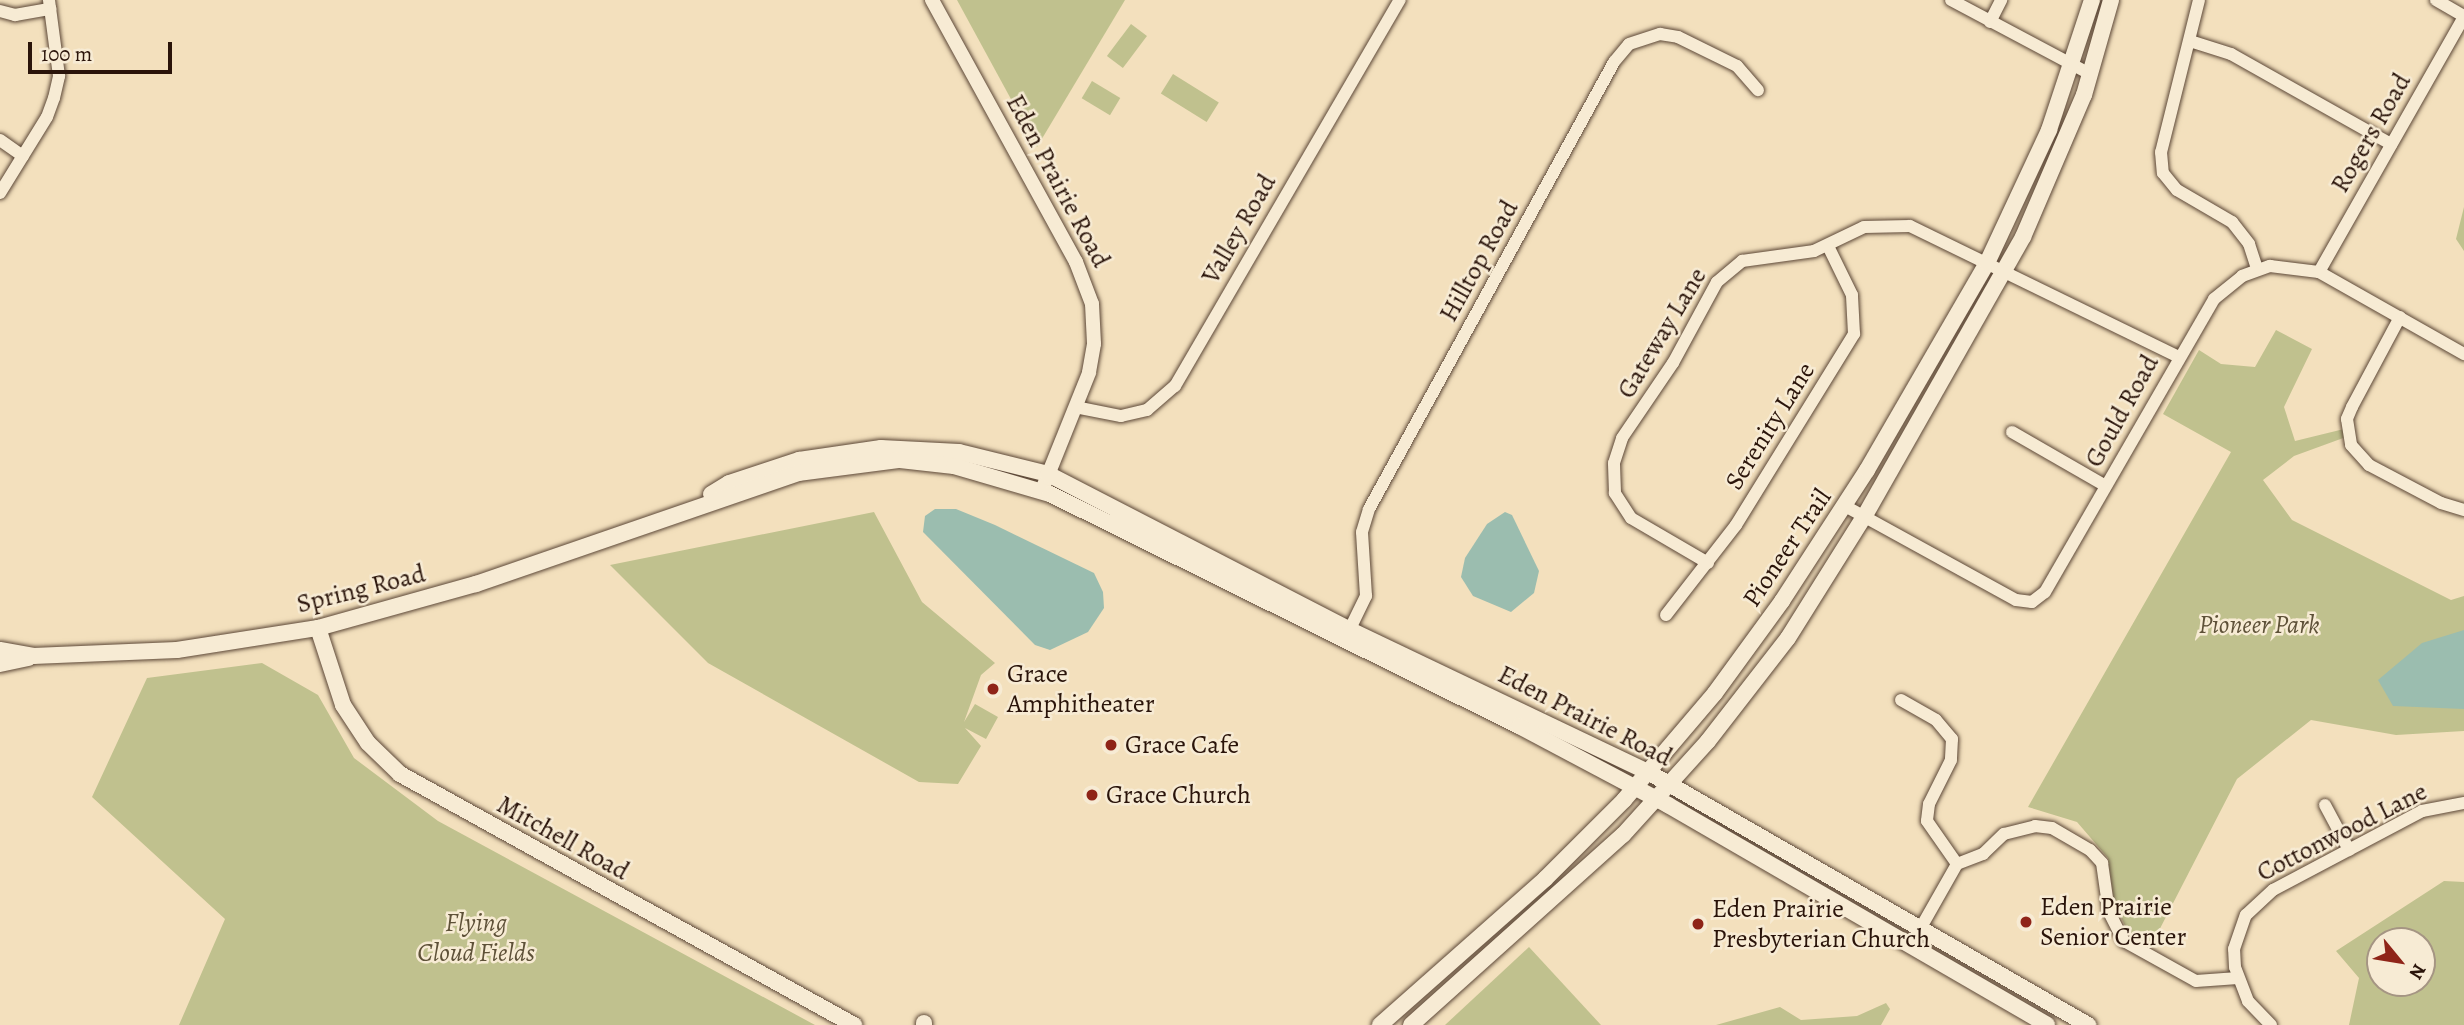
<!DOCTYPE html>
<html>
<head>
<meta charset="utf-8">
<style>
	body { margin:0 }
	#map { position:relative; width:2464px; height:1025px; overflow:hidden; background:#f3e0bd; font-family:Alegreya,serif }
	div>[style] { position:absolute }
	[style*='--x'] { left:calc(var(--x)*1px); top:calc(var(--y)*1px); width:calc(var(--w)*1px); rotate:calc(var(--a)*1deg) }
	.green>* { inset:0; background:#c0c18e; transform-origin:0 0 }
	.water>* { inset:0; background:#9bbdaf }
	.roads { filter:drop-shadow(0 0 2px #5c4737) drop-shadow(0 0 2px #5c4737) }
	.minor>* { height:12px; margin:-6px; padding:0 6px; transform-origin:6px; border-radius:6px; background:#f7ebd4 }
	.tertiary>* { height:14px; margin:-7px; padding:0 7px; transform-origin:7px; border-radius:7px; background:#f7ebd4 }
	.secondary>* { height:16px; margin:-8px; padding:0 8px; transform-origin:8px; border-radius:8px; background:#f7ebd4 }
	.dots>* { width:19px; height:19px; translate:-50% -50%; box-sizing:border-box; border:4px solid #f7ebd4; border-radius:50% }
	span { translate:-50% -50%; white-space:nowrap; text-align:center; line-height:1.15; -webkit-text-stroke:5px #f7ebd4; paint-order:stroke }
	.street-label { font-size:26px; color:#2a140a }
	.park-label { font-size:26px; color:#5e5138; font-style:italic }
	.poi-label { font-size:26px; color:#2a140a }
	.left { translate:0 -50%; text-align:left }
	.north { position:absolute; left:2366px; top:927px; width:70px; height:70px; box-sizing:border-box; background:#f7ebd4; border:2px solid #a59583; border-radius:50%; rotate:120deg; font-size:19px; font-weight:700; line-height:28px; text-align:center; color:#2a140a }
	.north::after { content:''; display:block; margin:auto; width:24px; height:32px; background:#8f2418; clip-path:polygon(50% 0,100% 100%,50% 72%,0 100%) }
	.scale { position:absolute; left:28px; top:42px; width:144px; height:32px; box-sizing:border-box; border:4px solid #2a140a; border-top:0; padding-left:9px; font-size:21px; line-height:24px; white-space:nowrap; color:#2a140a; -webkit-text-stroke:5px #f7ebd4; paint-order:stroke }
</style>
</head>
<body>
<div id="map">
	<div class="green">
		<div style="clip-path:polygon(957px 0,1125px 0,1037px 147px)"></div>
		<div style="left:1131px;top:24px;width:20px;height:40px;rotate:37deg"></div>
		<div style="left:1173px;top:74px;width:54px;height:23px;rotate:32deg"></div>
		<div style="left:1092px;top:81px;width:33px;height:20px;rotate:31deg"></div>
		<div style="clip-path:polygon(2464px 207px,2464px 251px,2456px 239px)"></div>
		<div style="clip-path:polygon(2276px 330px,2312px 349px,2284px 407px,2295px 441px,2344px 429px,2346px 437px,2294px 456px,2263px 480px,2292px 520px,2451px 600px,2464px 596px,2464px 731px,2396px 735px,2311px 720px,2237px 779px,2151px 946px,2129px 935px,2114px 901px,2108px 858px,2077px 822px,2028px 807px,2231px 452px,2163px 414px,2199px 350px,2221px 364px,2255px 367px)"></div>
		<div style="clip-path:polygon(874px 512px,922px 602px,995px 663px,981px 675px,964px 722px,975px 704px,998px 717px,986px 739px,965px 728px,981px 746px,958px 784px,919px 782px,708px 663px,610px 565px)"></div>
		<div style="clip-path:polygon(262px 663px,318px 695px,354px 758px,438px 821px,815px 1025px,179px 1025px,225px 919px,92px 797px,147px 678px)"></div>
		<div style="clip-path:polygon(evenodd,2444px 881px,2464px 882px,2464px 1025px,2349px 1025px,2359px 978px,2336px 951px,2444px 881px,2422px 941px,2422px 983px,2380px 983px,2380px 941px,2422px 941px)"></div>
		<div style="clip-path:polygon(1529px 947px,1601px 1025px,1445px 1025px)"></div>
		<div style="clip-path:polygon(1886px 1003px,1890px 1009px,1881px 1025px,1716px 1025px,1780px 1007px,1801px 1020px,1857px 1016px)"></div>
	</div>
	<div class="water">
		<div style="clip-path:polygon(935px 509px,956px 509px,995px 525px,1094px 573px,1103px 592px,1104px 608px,1088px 632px,1050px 650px,1035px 645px,923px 532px,925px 516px)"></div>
		<div style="clip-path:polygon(1505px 512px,1512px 515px,1539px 571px,1534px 593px,1511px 612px,1473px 596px,1461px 577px,1465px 558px,1487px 524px)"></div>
		<div style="clip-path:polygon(2464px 630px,2464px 709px,2393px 706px,2378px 680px,2422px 643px)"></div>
	</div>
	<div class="roads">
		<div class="minor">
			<div style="--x:1951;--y:0;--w:157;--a:28"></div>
			<div style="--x:2199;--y:0;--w:157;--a:104"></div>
			<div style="--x:2161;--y:152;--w:21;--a:85"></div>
			<div style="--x:2163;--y:173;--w:22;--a:51"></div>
			<div style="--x:2177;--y:190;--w:64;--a:30.2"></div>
			<div style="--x:2232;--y:222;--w:28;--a:52"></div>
			<div style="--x:2249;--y:244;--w:26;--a:72"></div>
			<div style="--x:2436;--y:0;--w:32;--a:30"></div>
			<div style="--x:0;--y:11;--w:16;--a:15"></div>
			<div style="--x:15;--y:15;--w:36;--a:-10"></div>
			<div style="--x:1990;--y:22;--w:25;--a:-63"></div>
			<div style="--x:2190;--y:41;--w:43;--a:17.6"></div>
			<div style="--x:2231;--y:54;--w:184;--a:29.4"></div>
			<div style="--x:0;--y:140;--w:28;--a:35"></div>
			<div style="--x:0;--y:193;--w:89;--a:-58.3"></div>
			<div style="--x:47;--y:117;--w:20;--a:-70"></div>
			<div style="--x:54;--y:98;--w:23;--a:-77"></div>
			<div style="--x:59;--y:76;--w:77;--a:-97.5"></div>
			<div style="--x:2319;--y:272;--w:293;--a:-60.4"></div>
			<div style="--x:2400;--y:317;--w:102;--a:118.1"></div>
			<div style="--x:2352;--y:407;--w:13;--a:113"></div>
			<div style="--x:2347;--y:419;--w:26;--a:81"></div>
			<div style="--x:2351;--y:445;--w:27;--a:48"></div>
			<div style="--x:2369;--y:465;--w:81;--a:27.8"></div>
			<div style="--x:2441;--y:503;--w:24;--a:17"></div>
			<div style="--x:1075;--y:407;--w:47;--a:11.1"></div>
			<div style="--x:1121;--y:416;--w:27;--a:-13"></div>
			<div style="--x:1147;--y:410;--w:37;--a:-41"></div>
			<div style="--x:1175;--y:386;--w:447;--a:-59.8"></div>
			<div style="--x:2012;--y:432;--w:108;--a:29.9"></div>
			<div style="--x:1845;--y:506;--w:195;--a:28.8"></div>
			<div style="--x:2016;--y:600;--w:16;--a:7"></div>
			<div style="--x:2032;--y:602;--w:16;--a:-38"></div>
			<div style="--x:2045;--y:592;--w:338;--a:-60"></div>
			<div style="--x:2214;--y:299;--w:36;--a:-39"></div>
			<div style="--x:2242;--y:276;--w:30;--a:-20"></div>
			<div style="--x:2270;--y:266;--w:49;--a:7"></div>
			<div style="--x:2319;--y:272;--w:167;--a:29.5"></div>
			<div style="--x:1708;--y:563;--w:89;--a:-149.7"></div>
			<div style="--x:1631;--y:518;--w:30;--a:-123"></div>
			<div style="--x:1615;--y:493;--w:30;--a:-92"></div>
			<div style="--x:1614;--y:463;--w:26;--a:-72"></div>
			<div style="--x:1622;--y:438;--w:91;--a:-55.8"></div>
			<div style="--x:1673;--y:363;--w:92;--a:-61.5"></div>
			<div style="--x:1717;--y:282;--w:33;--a:-40"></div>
			<div style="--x:1742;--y:261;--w:73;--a:-7.9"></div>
			<div style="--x:1814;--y:251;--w:55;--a:-25.6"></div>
			<div style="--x:1864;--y:227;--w:46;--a:-1.2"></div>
			<div style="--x:1910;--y:226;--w:299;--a:26"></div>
			<div style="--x:1666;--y:615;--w:114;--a:-52.1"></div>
			<div style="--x:1736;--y:525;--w:225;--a:-58.3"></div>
			<div style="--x:1854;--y:334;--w:39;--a:-93"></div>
			<div style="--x:1852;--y:295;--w:55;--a:-116.1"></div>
			<div style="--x:1346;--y:637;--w:46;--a:-64"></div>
			<div style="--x:1366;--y:596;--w:64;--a:-93.6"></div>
			<div style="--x:1362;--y:532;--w:24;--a:-73"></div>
			<div style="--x:1369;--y:509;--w:510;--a:-61.27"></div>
			<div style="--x:1614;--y:62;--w:23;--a:-50"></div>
			<div style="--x:1629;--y:44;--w:33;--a:-18"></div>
			<div style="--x:1660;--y:34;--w:18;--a:9"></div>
			<div style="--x:1678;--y:37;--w:66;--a:26.2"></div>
			<div style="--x:1737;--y:66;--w:32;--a:49"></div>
			<div style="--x:1901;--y:700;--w:40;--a:29.7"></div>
			<div style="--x:1936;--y:720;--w:25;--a:50"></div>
			<div style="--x:1952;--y:739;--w:21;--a:93"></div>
			<div style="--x:1951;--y:760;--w:49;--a:116.6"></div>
			<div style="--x:1929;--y:804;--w:17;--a:97"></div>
			<div style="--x:1927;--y:821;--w:52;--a:55.1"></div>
			<div style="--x:2325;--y:805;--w:51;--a:61.9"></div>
			<div style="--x:1911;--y:945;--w:93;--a:-60.4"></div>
			<div style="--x:1957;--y:864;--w:28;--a:-21"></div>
			<div style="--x:1983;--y:854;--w:29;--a:-44"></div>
			<div style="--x:2004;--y:834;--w:32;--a:-14"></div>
			<div style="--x:2035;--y:826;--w:17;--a:7"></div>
			<div style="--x:2052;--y:828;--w:44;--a:30.1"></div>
			<div style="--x:2090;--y:850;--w:18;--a:47"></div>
			<div style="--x:2102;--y:863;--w:49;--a:81.9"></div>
			<div style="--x:2109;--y:912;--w:33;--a:63"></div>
			<div style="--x:2124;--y:941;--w:82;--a:29.1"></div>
			<div style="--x:2196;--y:981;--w:42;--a:-4.1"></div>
			<div style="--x:2271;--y:1025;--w:33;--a:-134"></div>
			<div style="--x:2248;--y:1001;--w:36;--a:-111"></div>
			<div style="--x:2235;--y:967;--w:18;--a:-93"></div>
			<div style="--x:2234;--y:949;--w:36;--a:-71"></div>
			<div style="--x:2246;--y:915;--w:37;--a:-43"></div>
			<div style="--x:2273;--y:890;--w:169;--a:-27.9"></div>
			<div style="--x:2422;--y:811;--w:43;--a:-10.8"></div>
		</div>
		<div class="tertiary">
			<div style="--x:932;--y:0;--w:299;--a:61.2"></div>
			<div style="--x:1076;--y:262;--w:45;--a:69.1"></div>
			<div style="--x:1092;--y:304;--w:40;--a:87.1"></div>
			<div style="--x:1094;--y:344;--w:29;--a:100"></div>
			<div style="--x:1089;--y:373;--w:126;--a:111.9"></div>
		</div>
		<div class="secondary">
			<div style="--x:711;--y:494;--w:21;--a:-31"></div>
			<div style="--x:729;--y:483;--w:74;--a:-18.2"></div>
			<div style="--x:799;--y:460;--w:83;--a:-8.3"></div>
			<div style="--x:881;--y:448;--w:78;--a:2.9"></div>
			<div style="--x:959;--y:452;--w:92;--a:13.9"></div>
			<div style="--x:1048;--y:474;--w:340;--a:27.3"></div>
			<div style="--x:1350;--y:630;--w:330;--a:25.5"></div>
			<div style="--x:1648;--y:772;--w:508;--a:29.9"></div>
			<div style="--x:318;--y:628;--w:81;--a:72"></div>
			<div style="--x:343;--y:705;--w:45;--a:56.7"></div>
			<div style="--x:368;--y:743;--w:45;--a:44.1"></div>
			<div style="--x:400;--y:774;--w:519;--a:28.94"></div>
			<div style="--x:0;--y:650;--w:34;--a:10"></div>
			<div style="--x:33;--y:656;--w:144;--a:-2.4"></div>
			<div style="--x:177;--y:650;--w:143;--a:-8.9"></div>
			<div style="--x:318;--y:628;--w:164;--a:-15.6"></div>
			<div style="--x:476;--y:584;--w:341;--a:-19"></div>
			<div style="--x:798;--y:473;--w:103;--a:-7.3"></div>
			<div style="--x:900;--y:460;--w:54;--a:6.3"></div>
			<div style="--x:954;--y:466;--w:100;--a:16.3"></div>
			<div style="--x:1050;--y:494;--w:523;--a:26.32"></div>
			<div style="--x:1519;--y:726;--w:169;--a:27.9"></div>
			<div style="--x:1668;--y:805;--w:438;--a:30.1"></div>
			<div style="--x:0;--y:664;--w:29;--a:-12"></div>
			<div style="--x:924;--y:1025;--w:2;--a:-90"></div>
			<div style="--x:1380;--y:1025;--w:220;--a:-41.5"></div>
			<div style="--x:1545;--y:879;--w:112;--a:-45"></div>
			<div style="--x:1624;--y:800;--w:140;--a:-49.6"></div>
			<div style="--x:1715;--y:693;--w:114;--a:-53.9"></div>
			<div style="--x:1782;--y:601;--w:156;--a:-57"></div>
			<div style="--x:1867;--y:470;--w:239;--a:-59.9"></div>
			<div style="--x:1987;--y:263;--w:147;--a:-65"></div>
			<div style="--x:2049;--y:130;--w:137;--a:-71.7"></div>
			<div style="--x:1411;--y:1025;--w:285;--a:-41.9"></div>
			<div style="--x:1623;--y:835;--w:127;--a:-47.9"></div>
			<div style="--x:1708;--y:741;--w:130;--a:-52.2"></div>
			<div style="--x:1788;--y:638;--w:143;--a:-57.9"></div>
			<div style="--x:1864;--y:517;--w:322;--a:-60.4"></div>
			<div style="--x:2023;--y:237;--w:155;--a:-66.8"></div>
			<div style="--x:2084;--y:95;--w:99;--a:-74.1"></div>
		</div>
	</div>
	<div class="dots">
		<div style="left:993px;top:689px;background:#8f2418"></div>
		<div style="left:1111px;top:745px;background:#8f2418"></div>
		<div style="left:1092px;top:795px;background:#8f2418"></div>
		<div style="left:2026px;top:922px;background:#8f2418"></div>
		<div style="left:1698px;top:924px;background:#8f2418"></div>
	</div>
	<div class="street-label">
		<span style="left:2371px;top:133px;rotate:-60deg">Rogers Road</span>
		<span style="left:1058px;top:181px;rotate:62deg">Eden Prairie Road</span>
		<span style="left:1239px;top:229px;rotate:-60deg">Valley Road</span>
		<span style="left:1479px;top:261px;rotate:-61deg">Hilltop Road</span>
		<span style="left:1662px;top:333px;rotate:-59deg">Gateway Lane</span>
		<span style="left:2122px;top:411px;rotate:-61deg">Gould Road</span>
		<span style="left:1770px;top:426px;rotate:-58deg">Serenity Lane</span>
		<span style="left:1787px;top:548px;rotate:-56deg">Pioneer Trail</span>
		<span style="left:361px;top:589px;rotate:-14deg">Spring Road</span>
		<span style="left:1585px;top:716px;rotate:27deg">Eden Prairie Road</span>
		<span style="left:2342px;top:832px;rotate:-27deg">Cottonwood Lane</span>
		<span style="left:563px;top:838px;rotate:29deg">Mitchell Road</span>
	</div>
	<div class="park-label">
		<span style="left:2259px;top:625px">Pioneer Park</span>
		<span style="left:476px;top:938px">Flying<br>Cloud Fields</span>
	</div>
	<div class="poi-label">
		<span class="left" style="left:1007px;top:689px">Grace<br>Amphitheater</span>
		<span class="left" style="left:1125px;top:745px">Grace Cafe</span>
		<span class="left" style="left:1106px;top:795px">Grace Church</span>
		<span class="left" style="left:2040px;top:922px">Eden Prairie<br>Senior Center</span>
		<span class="left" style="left:1712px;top:924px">Eden Prairie<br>Presbyterian Church</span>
	</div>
	<div class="north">N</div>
	<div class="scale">100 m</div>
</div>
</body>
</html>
